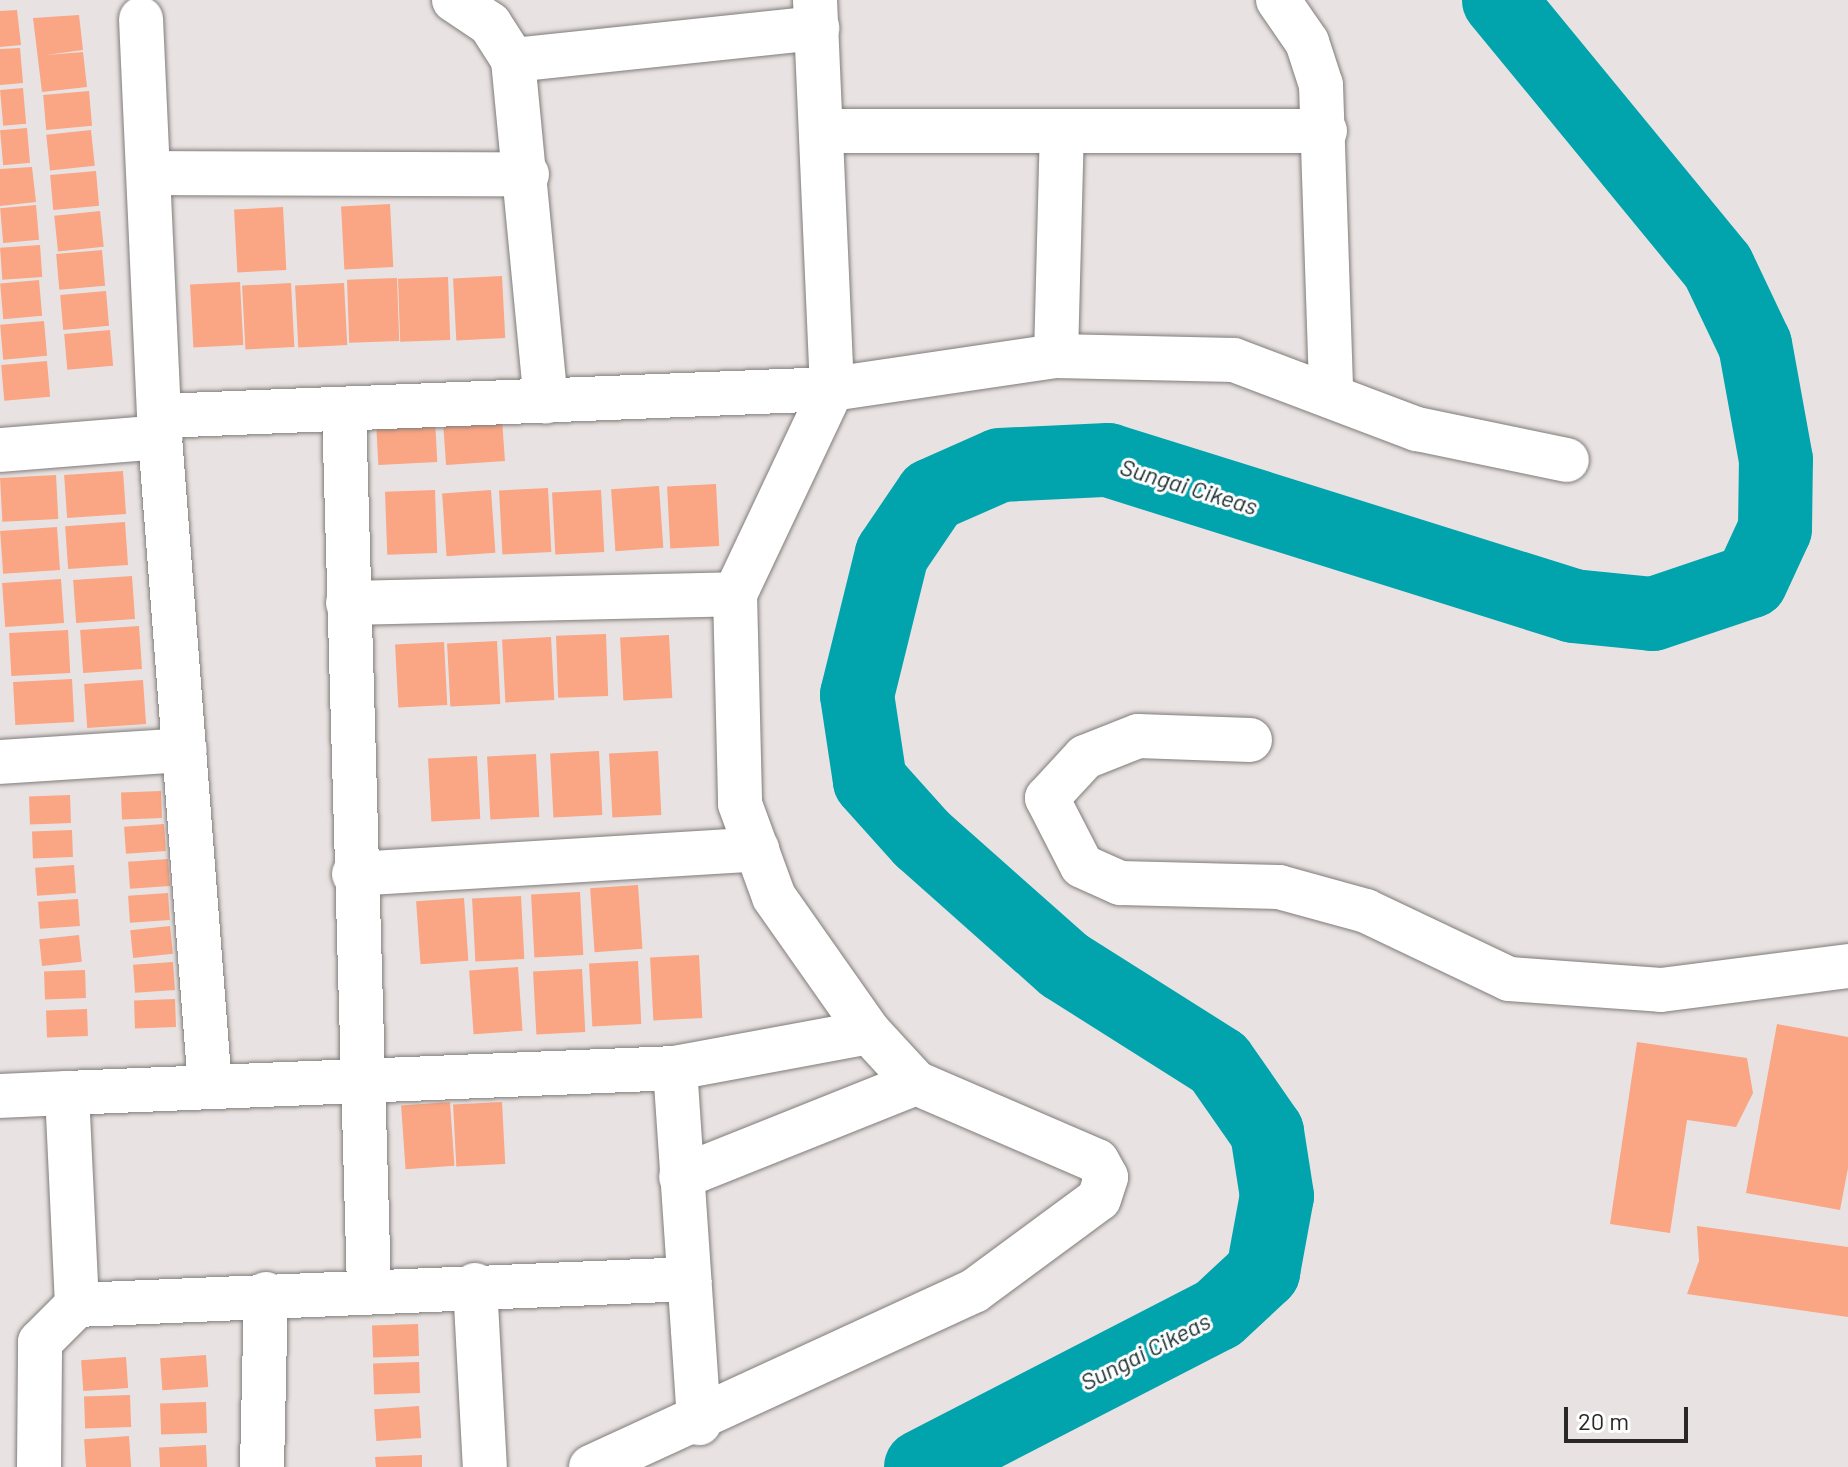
<!DOCTYPE html>
<html>
<head>
<meta charset="utf-8">
<style>
	body { margin:0 }
	#map { position:relative; width:1848px; height:1467px; overflow:hidden; background:#e8e3e2; font-family:Barlow,sans-serif }
	div>[style] { position:absolute }
	[style*='--x'] { left:calc(var(--x)*1px); top:calc(var(--y)*1px); width:calc(var(--w)*1px); rotate:calc(var(--a)*1deg) }
	.river>* { height:74px; margin:-37px; padding:0 37px; transform-origin:37px; border-radius:37px; background:#01a4ad }
	.building>* { inset:0; background:#faa583; transform-origin:0 0 }
	.roads { filter:drop-shadow(0 0 2px #807c7a) drop-shadow(0 0 2px #807c7a) }
	.minor>* { height:44px; margin:-22px; padding:0 22px; transform-origin:22px; border-radius:22px; background:#fff }
	span { translate:-50% -50%; white-space:nowrap; text-align:center; line-height:1.15; -webkit-text-stroke:6px #fff; paint-order:stroke }
	.water-label { font-size:24px; color:#182e2f; font-style:italic }
	.scale { position:absolute; left:1564px; top:1407px; width:124px; height:36px; box-sizing:border-box; border:4px solid #292727; border-top:0; padding-left:10px; font-size:24px; line-height:28px; white-space:nowrap; color:#292727; -webkit-text-stroke:6px #fff; paint-order:stroke }
</style>
</head>
<body>
<div id="map">
	<div class="river">
		<div style="--x:921;--y:1467;--w:334;--a:-27.3"></div>
		<div style="--x:1218;--y:1314;--w:62;--a:-43"></div>
		<div style="--x:1263;--y:1272;--w:77;--a:-79.6"></div>
		<div style="--x:1277;--y:1196;--w:65;--a:-98.9"></div>
		<div style="--x:1267;--y:1132;--w:84;--a:-124.8"></div>
		<div style="--x:1219;--y:1063;--w:183;--a:-147.7"></div>
		<div style="--x:1064;--y:965;--w:190;--a:-138.4"></div>
		<div style="--x:922;--y:839;--w:78;--a:-131.9"></div>
		<div style="--x:870;--y:781;--w:87;--a:-98.6"></div>
		<div style="--x:857;--y:695;--w:145;--a:-76.1"></div>
		<div style="--x:892;--y:554;--w:71;--a:-55.9"></div>
		<div style="--x:932;--y:495;--w:74;--a:-23.8"></div>
		<div style="--x:1000;--y:465;--w:108;--a:-2.7"></div>
		<div style="--x:1108;--y:460;--w:487;--a:17.4"></div>
		<div style="--x:1573;--y:606;--w:80;--a:5.7"></div>
		<div style="--x:1653;--y:614;--w:103;--a:-18.6"></div>
		<div style="--x:1751;--y:581;--w:57;--a:-65.2"></div>
		<div style="--x:1775;--y:529;--w:69;--a:-89.2"></div>
		<div style="--x:1776;--y:460;--w:117;--a:-100.3"></div>
		<div style="--x:1755;--y:345;--w:86;--a:-115.4"></div>
		<div style="--x:1718;--y:267;--w:345;--a:-129.4"></div>
	</div>
	<div class="building">
		<div style="clip-path:polygon(17px 10px,21px 45px,0 47px,0 11px)"></div>
		<div style="clip-path:polygon(79px 15px,83px 50px,46px 55px,83px 52px,87px 87px,42px 92px,33px 18px)"></div>
		<div style="clip-path:polygon(20px 48px,23px 83px,0 85px,0 49px)"></div>
		<div style="left:23px;top:88px;width:36px;height:23px;rotate:85deg"></div>
		<div style="left:89px;top:91px;width:35px;height:46px;rotate:85deg"></div>
		<div style="left:27px;top:128px;width:35px;height:27px;rotate:85deg"></div>
		<div style="left:91px;top:130px;width:36px;height:45px;rotate:84deg"></div>
		<div style="clip-path:polygon(32px 167px,36px 202px,0 206px,0 169px)"></div>
		<div style="left:96px;top:171px;width:35px;height:46px;rotate:85deg"></div>
		<div style="left:390px;top:204px;width:63px;height:49px;rotate:87deg"></div>
		<div style="left:36px;top:205px;width:35px;height:36px;rotate:85deg"></div>
		<div style="left:283px;top:207px;width:63px;height:49px;rotate:87deg"></div>
		<div style="left:100px;top:211px;width:36px;height:46px;rotate:84deg"></div>
		<div style="left:40px;top:245px;width:32px;height:40px;rotate:86deg"></div>
		<div style="left:102px;top:250px;width:36px;height:46px;rotate:85deg"></div>
		<div style="left:502px;top:276px;width:62px;height:49px;rotate:87deg"></div>
		<div style="left:448px;top:277px;width:63px;height:50px;rotate:88deg"></div>
		<div style="left:397px;top:278px;width:63px;height:50px;rotate:88deg"></div>
		<div style="left:39px;top:280px;width:36px;height:39px;rotate:85deg"></div>
		<div style="left:240px;top:282px;width:63px;height:50px;rotate:87deg"></div>
		<div style="left:291px;top:283px;width:64px;height:49px;rotate:87deg"></div>
		<div style="left:344px;top:283px;width:62px;height:49px;rotate:87deg"></div>
		<div style="left:106px;top:291px;width:35px;height:46px;rotate:85deg"></div>
		<div style="left:44px;top:321px;width:35px;height:44px;rotate:85deg"></div>
		<div style="left:110px;top:330px;width:36px;height:46px;rotate:85deg"></div>
		<div style="left:47px;top:361px;width:36px;height:46px;rotate:85deg"></div>
		<div style="left:435px;top:419px;width:43px;height:59px;rotate:87deg"></div>
		<div style="left:502px;top:419px;width:42px;height:59px;rotate:86deg"></div>
		<div style="left:123px;top:471px;width:43px;height:59px;rotate:86deg"></div>
		<div style="left:56px;top:475px;width:44px;height:56px;rotate:87deg"></div>
		<div style="left:716px;top:484px;width:62px;height:49px;rotate:87deg"></div>
		<div style="left:659px;top:486px;width:62px;height:48px;rotate:86deg"></div>
		<div style="left:548px;top:488px;width:64px;height:49px;rotate:87deg"></div>
		<div style="left:435px;top:490px;width:63px;height:50px;rotate:88deg"></div>
		<div style="left:491px;top:490px;width:63px;height:49px;rotate:86deg"></div>
		<div style="left:601px;top:490px;width:62px;height:49px;rotate:87deg"></div>
		<div style="left:125px;top:522px;width:43px;height:60px;rotate:86deg"></div>
		<div style="left:57px;top:527px;width:43px;height:57px;rotate:86deg"></div>
		<div style="left:132px;top:576px;width:43px;height:59px;rotate:86deg"></div>
		<div style="left:61px;top:579px;width:44px;height:59px;rotate:86deg"></div>
		<div style="left:139px;top:626px;width:43px;height:59px;rotate:86deg"></div>
		<div style="left:68px;top:630px;width:43px;height:59px;rotate:87deg"></div>
		<div style="left:606px;top:634px;width:62px;height:50px;rotate:88deg"></div>
		<div style="left:669px;top:635px;width:63px;height:49px;rotate:87deg"></div>
		<div style="left:551px;top:637px;width:63px;height:49px;rotate:87deg"></div>
		<div style="left:497px;top:641px;width:63px;height:50px;rotate:87deg"></div>
		<div style="left:444px;top:642px;width:63px;height:49px;rotate:87deg"></div>
		<div style="left:72px;top:679px;width:43px;height:59px;rotate:87deg"></div>
		<div style="left:143px;top:680px;width:44px;height:59px;rotate:86deg"></div>
		<div style="left:599px;top:751px;width:64px;height:49px;rotate:87deg"></div>
		<div style="left:658px;top:751px;width:64px;height:49px;rotate:87deg"></div>
		<div style="left:536px;top:754px;width:63px;height:49px;rotate:87deg"></div>
		<div style="left:477px;top:756px;width:63px;height:49px;rotate:87deg"></div>
		<div style="left:161px;top:791px;width:27px;height:40px;rotate:88deg"></div>
		<div style="left:70px;top:795px;width:28px;height:41px;rotate:88deg"></div>
		<div style="left:164px;top:824px;width:27px;height:40px;rotate:86deg"></div>
		<div style="left:72px;top:830px;width:27px;height:40px;rotate:88deg"></div>
		<div style="left:168px;top:859px;width:27px;height:40px;rotate:86deg"></div>
		<div style="left:74px;top:865px;width:28px;height:39px;rotate:86deg"></div>
		<div style="left:638px;top:885px;width:64px;height:48px;rotate:86deg"></div>
		<div style="left:580px;top:892px;width:63px;height:49px;rotate:87deg"></div>
		<div style="left:168px;top:893px;width:27px;height:40px;rotate:86deg"></div>
		<div style="left:521px;top:896px;width:63px;height:49px;rotate:87deg"></div>
		<div style="left:464px;top:898px;width:63px;height:48px;rotate:86deg"></div>
		<div style="left:78px;top:899px;width:27px;height:40px;rotate:86deg"></div>
		<div style="left:170px;top:926px;width:28px;height:40px;rotate:84deg"></div>
		<div style="left:79px;top:935px;width:27px;height:40px;rotate:84deg"></div>
		<div style="left:699px;top:955px;width:63px;height:49px;rotate:87deg"></div>
		<div style="left:638px;top:961px;width:63px;height:49px;rotate:87deg"></div>
		<div style="left:173px;top:962px;width:28px;height:40px;rotate:86deg"></div>
		<div style="left:518px;top:967px;width:64px;height:49px;rotate:86deg"></div>
		<div style="left:582px;top:969px;width:63px;height:49px;rotate:87deg"></div>
		<div style="left:85px;top:970px;width:28px;height:41px;rotate:88deg"></div>
		<div style="left:175px;top:999px;width:28px;height:41px;rotate:88deg"></div>
		<div style="left:87px;top:1009px;width:27px;height:41px;rotate:88deg"></div>
		<div style="clip-path:polygon(1777px 1024px,1848px 1037px,1848px 1168px,1840px 1210px,1746px 1193px)"></div>
		<div style="clip-path:polygon(1637px 1042px,1747px 1058px,1753px 1093px,1736px 1127px,1687px 1120px,1670px 1233px,1610px 1224px)"></div>
		<div style="left:450px;top:1102px;width:64px;height:49px;rotate:86deg"></div>
		<div style="left:502px;top:1102px;width:62px;height:49px;rotate:87deg"></div>
		<div style="clip-path:polygon(1697px 1226px,1848px 1247px,1848px 1317px,1687px 1294px,1699px 1261px)"></div>
		<div style="left:418px;top:1324px;width:32px;height:46px;rotate:88deg"></div>
		<div style="left:206px;top:1355px;width:32px;height:46px;rotate:86deg"></div>
		<div style="left:126px;top:1357px;width:31px;height:45px;rotate:86deg"></div>
		<div style="left:419px;top:1362px;width:31px;height:46px;rotate:88deg"></div>
		<div style="left:130px;top:1395px;width:32px;height:46px;rotate:88deg"></div>
		<div style="left:206px;top:1402px;width:31px;height:46px;rotate:88deg"></div>
		<div style="left:419px;top:1406px;width:32px;height:45px;rotate:86deg"></div>
		<div style="left:129px;top:1436px;width:31px;height:45px;rotate:86deg"></div>
		<div style="left:206px;top:1445px;width:22px;height:47px;rotate:87deg"></div>
		<div style="clip-path:polygon(422px 1455px,422px 1467px,376px 1467px,375px 1457px)"></div>
	</div>
	<div class="roads">
		<div class="minor">
			<div style="--x:454;--y:0;--w:43;--a:33.7"></div>
			<div style="--x:490;--y:24;--w:43;--a:57.4"></div>
			<div style="--x:513;--y:60;--w:343;--a:84.5"></div>
			<div style="--x:815;--y:0;--w:389;--a:87.5"></div>
			<div style="--x:832;--y:389;--w:227;--a:115.3"></div>
			<div style="--x:735;--y:594;--w:210;--a:88.6"></div>
			<div style="--x:740;--y:804;--w:99;--a:69.9"></div>
			<div style="--x:774;--y:897;--w:165;--a:54.9"></div>
			<div style="--x:1278;--y:0;--w:51;--a:55.4"></div>
			<div style="--x:1307;--y:42;--w:45;--a:72"></div>
			<div style="--x:1321;--y:85;--w:309;--a:88.1"></div>
			<div style="--x:141;--y:19;--w:418;--a:87.4"></div>
			<div style="--x:160;--y:437;--w:652;--a:85.6"></div>
			<div style="--x:513;--y:60;--w:306;--a:-6"></div>
			<div style="--x:826;--y:131;--w:499;--a:0"></div>
			<div style="--x:151;--y:173;--w:376;--a:0.2"></div>
			<div style="--x:1056;--y:356;--w:224;--a:-88.5"></div>
			<div style="--x:344;--y:409;--w:879;--a:88.37"></div>
			<div style="--x:160;--y:416;--w:673;--a:-2.3"></div>
			<div style="--x:832;--y:389;--w:226;--a:-8.4"></div>
			<div style="--x:1056;--y:356;--w:178;--a:1.3"></div>
			<div style="--x:1234;--y:360;--w:196;--a:20.7"></div>
			<div style="--x:1417;--y:429;--w:153;--a:11.7"></div>
			<div style="--x:0;--y:450;--w:161;--a:-4.6"></div>
			<div style="--x:348;--y:603;--w:387;--a:-1.3"></div>
			<div style="--x:1250;--y:740;--w:112;--a:-178"></div>
			<div style="--x:1138;--y:736;--w:57;--a:158.4"></div>
			<div style="--x:1085;--y:757;--w:56;--a:132.8"></div>
			<div style="--x:1047;--y:798;--w:76;--a:62.8"></div>
			<div style="--x:1082;--y:866;--w:42;--a:24.1"></div>
			<div style="--x:1120;--y:883;--w:159;--a:1.4"></div>
			<div style="--x:1279;--y:887;--w:90;--a:15.4"></div>
			<div style="--x:1366;--y:911;--w:158;--a:25.4"></div>
			<div style="--x:1509;--y:979;--w:152;--a:4.1"></div>
			<div style="--x:1661;--y:990;--w:189;--a:-7.3"></div>
			<div style="--x:0;--y:762;--w:185;--a:-3.7"></div>
			<div style="--x:354;--y:874;--w:404;--a:-3.5"></div>
			<div style="--x:675;--y:1068;--w:356;--a:86.1"></div>
			<div style="--x:0;--y:1096;--w:67;--a:-2.6"></div>
			<div style="--x:475;--y:1285;--w:182;--a:86.9"></div>
			<div style="--x:77;--y:1305;--w:212;--a:-92.7"></div>
			<div style="--x:67;--y:1093;--w:609;--a:-2.35"></div>
			<div style="--x:675;--y:1068;--w:197;--a:-10.5"></div>
			<div style="--x:869;--y:1032;--w:69;--a:47.3"></div>
			<div style="--x:39;--y:1467;--w:125;--a:-89.5"></div>
			<div style="--x:40;--y:1342;--w:52;--a:-45"></div>
			<div style="--x:77;--y:1305;--w:613;--a:-2.43"></div>
			<div style="--x:262;--y:1467;--w:173;--a:-88.7"></div>
			<div style="--x:591;--y:1467;--w:422;--a:-24.7"></div>
			<div style="--x:974;--y:1291;--w:155;--a:-36.4"></div>
			<div style="--x:1099;--y:1199;--w:23;--a:-72"></div>
			<div style="--x:1106;--y:1177;--w:18;--a:-119"></div>
			<div style="--x:1097;--y:1161;--w:197;--a:-156.7"></div>
			<div style="--x:916;--y:1083;--w:253;--a:158.2"></div>
		</div>
	</div>
	<div class="water-label">
		<span style="left:1189px;top:486px;rotate:17deg">Sungai Cikeas</span>
		<span style="left:1145px;top:1351px;rotate:-27deg">Sungai Cikeas</span>
	</div>
	<div class="scale">20 m</div>
</div>
</body>
</html>
